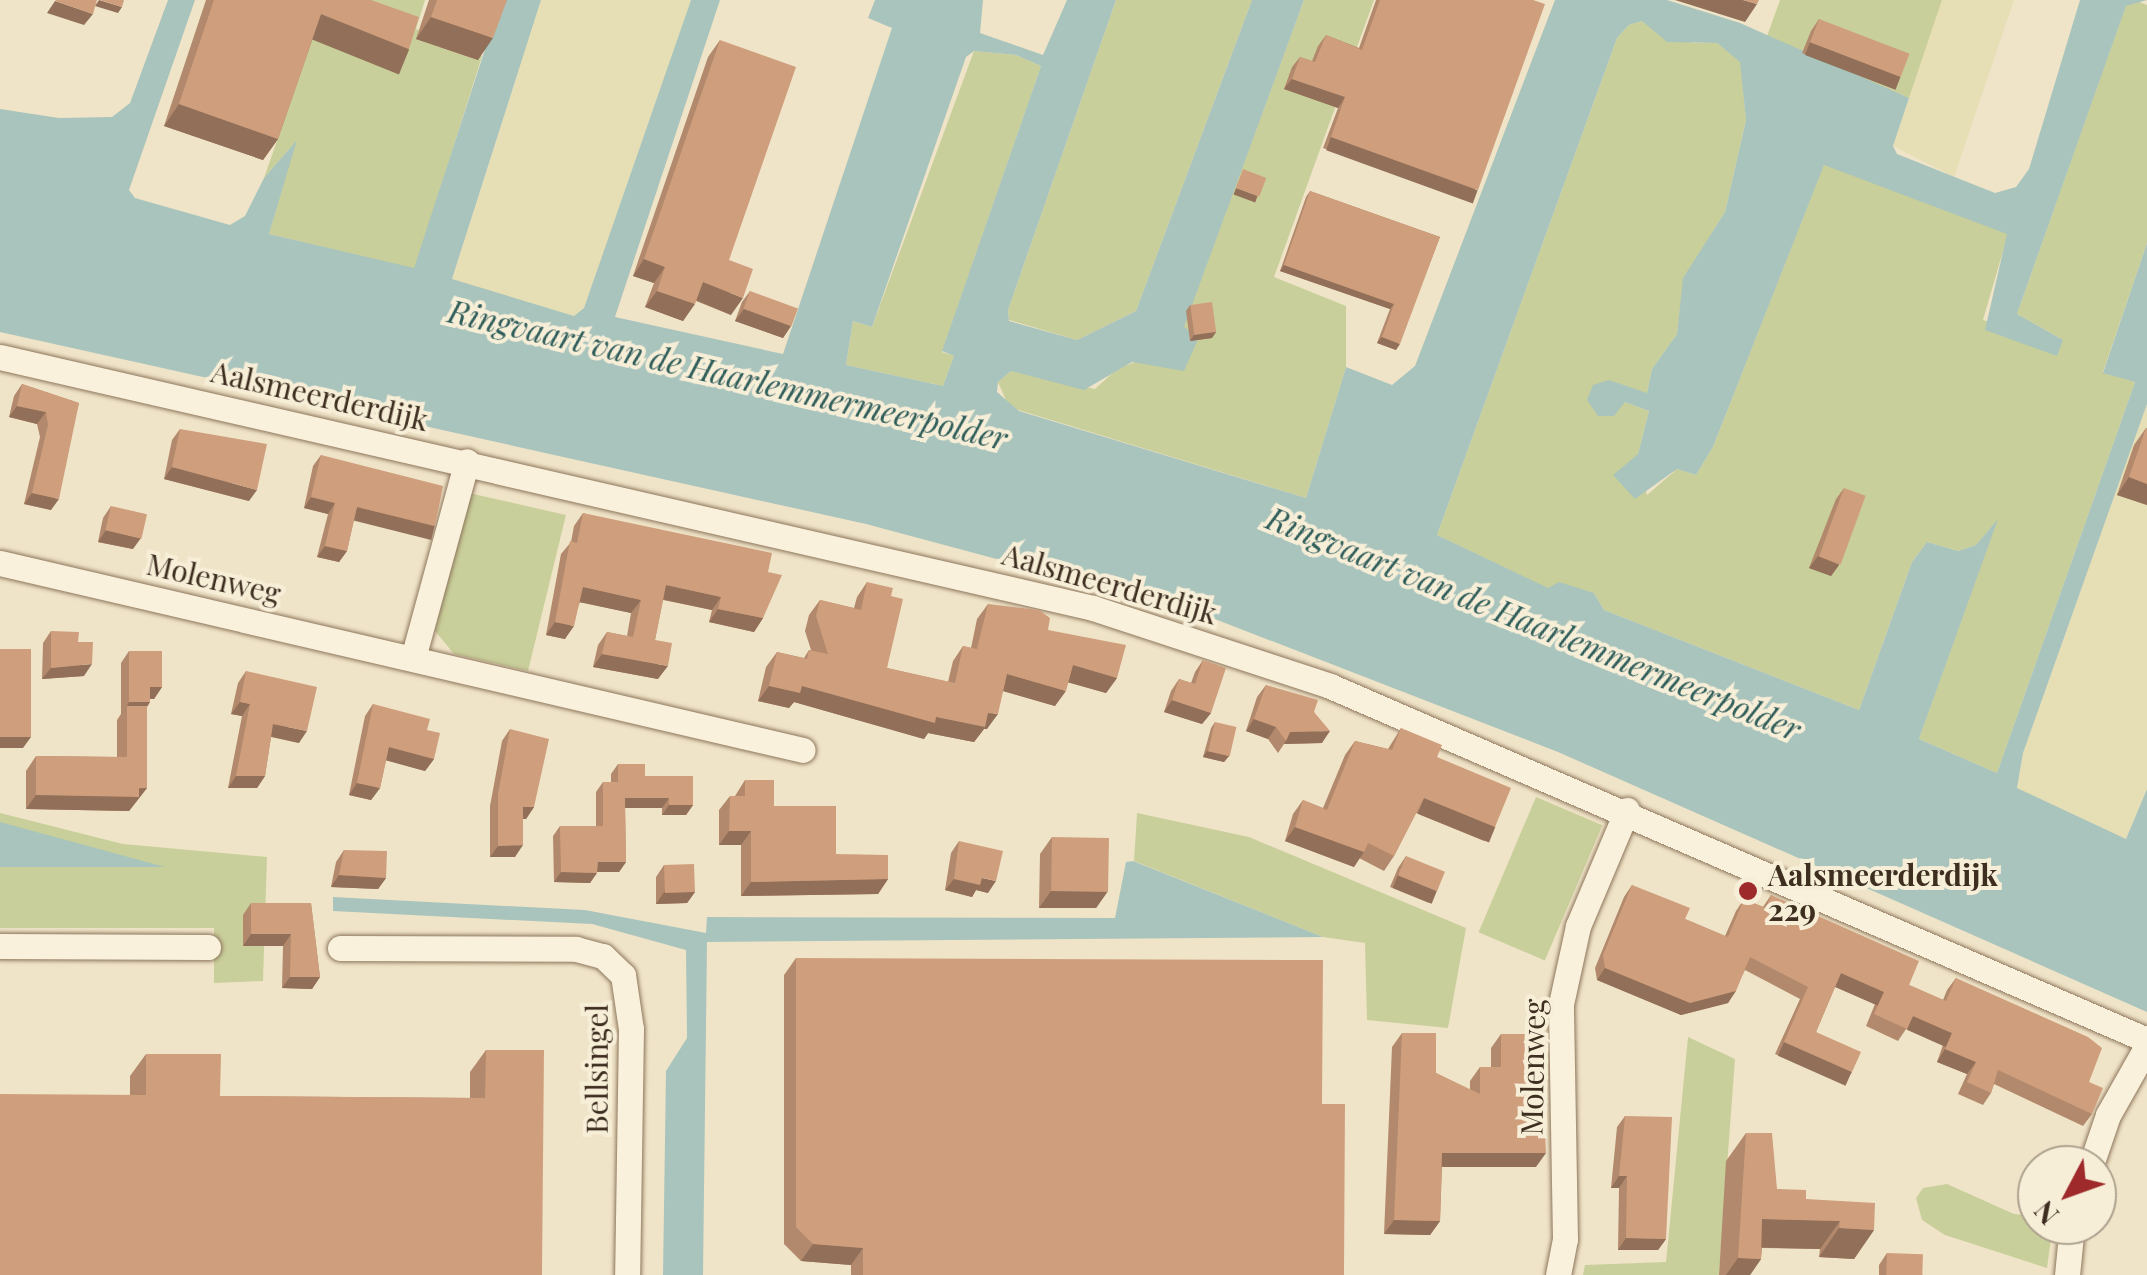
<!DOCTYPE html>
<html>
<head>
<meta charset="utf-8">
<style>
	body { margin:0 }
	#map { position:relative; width:2147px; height:1275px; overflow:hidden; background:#f0e4c8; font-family:"Playfair Display",serif }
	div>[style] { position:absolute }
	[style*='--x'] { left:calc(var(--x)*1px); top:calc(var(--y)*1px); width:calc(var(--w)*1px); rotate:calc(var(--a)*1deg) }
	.farmland>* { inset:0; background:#e6deb5 }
	.green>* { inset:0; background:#c9cf9b; transform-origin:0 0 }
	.water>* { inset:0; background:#a9c4bc }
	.roads { filter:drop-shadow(0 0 2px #8d765c) drop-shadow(0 0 2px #8d765c) }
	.street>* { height:25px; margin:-12.5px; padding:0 12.5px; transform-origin:12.5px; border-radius:12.5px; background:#faf1dc }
	.wall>* { inset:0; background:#b2896c }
	.shaded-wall>* { inset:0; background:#916f58; transform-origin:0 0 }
	.building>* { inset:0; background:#cf9f7d; transform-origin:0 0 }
	.dots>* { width:28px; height:28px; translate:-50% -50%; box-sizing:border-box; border:5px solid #f7eed8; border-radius:50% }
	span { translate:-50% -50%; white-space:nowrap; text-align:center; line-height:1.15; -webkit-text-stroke:8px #f7eed8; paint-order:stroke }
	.street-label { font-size:30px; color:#3d2e20 }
	.poi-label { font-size:30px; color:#3d2e20; font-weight:700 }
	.left { translate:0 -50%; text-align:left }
	.water-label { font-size:32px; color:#2f5d5a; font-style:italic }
	.north { position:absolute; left:2017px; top:1145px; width:100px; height:100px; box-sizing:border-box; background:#f7eed8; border:2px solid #ada18e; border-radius:50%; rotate:229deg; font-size:28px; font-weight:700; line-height:40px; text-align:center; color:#3d2e20 }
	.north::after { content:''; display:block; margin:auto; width:35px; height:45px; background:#9e2a2b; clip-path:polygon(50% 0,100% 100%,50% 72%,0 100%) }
</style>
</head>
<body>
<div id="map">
	<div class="farmland">
		<div style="clip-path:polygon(541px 0,691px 0,584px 308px,574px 316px,452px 280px)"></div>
		<div style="clip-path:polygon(1942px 0,2014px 0,1954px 177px,1893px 146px)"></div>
		<div style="clip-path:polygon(2147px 404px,2147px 789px,2126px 839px,2017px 789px,2023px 753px)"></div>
	</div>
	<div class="green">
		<div style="clip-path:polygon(326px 0,425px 0,416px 29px,482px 56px,415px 269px,269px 234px,295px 143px,264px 178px)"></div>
		<div style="clip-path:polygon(1116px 0,1252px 0,1136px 311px,1077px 340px,1009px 320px,1008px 310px)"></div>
		<div style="clip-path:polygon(1304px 0,1374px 0,1274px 277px,1346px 306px,1346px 367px,1306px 498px,1009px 407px,998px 382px,1011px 371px,1095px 389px,1117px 369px,1199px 337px,1183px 328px)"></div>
		<div style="clip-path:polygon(1780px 0,1942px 0,1909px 98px,1766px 39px)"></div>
		<div style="clip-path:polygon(2137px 1px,2147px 5px,2147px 243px,2103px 372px,2135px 382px,1997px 773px,1919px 739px,1996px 522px,1976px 545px,1958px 551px,1927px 542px,1912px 562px,1859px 710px,1604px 610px,1594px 593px,1548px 589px,1437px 535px,1617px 38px,1629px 25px,1642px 21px,1694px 43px,1717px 43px,1741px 62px,1746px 120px,1725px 212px,1684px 278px,1677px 334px,1652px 369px,1647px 393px,1625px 402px,1649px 411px,1638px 454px,1647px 495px,1677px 469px,1696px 475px,1713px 447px,1824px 164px,2008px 234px,1983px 320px,2063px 340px,2017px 314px,2126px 5px)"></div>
		<div style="clip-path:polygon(974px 51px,1016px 55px,1041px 66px,942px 352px,954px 356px,943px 386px,846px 365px,853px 321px,872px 327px)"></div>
		<div style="clip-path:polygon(469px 493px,566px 515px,528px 671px,454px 654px,435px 631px)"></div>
		<div style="left:1536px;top:797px;width:72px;height:147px;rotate:23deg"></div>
		<div style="clip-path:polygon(0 813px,123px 844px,267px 857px,263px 981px,214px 983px,214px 928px,0 928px)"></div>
		<div style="clip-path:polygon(1137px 813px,1249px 837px,1466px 928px,1448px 1028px,1367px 1020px,1365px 943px,1323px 937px,1134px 861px)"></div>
		<div style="clip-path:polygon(1688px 1037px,1735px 1059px,1719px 1275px,1583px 1275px,1585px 1265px,1666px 1262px)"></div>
		<div style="clip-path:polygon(1947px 1184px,2014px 1214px,2037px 1216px,2037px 1225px,2053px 1225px,2047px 1268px,1945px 1235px,1922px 1220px,1916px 1198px,1923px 1188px)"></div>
	</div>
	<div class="water">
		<div style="clip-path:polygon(evenodd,168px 0,195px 0,129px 190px,135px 198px,230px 225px,245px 216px,264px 178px,297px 140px,269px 234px,414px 268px,501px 0,541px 0,452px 279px,574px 316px,584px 308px,691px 0,720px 0,615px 317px,783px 354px,892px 28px,868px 18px,875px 0,983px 0,980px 33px,1043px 55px,1067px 0,1116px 0,1008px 310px,1009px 321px,1077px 340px,1136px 311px,1252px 0,1304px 0,1184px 327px,1199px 337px,1184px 371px,1132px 362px,1084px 390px,1011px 371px,998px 382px,997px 392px,1019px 411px,1306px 498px,1346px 367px,1392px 385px,1415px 366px,1555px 0,1667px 0,1740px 23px,1909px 98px,1893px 146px,1897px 154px,1995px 193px,2016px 187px,2029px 169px,2080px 0,2147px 0,2126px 6px,2017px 314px,2063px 340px,2057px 356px,1985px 330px,2007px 234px,1824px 165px,1713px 447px,1696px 475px,1677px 469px,1635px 499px,1613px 475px,1638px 454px,1649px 411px,1625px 402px,1614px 416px,1598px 416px,1587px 400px,1593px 385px,1609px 380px,1647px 393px,1652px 369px,1677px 334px,1683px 278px,1725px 212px,1746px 120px,1740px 62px,1717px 43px,1667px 42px,1642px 21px,1629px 25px,1617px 38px,1437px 535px,1548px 588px,1559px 582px,1594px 593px,1604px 610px,1859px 710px,1912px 562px,1927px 542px,1958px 551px,1976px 545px,1998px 519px,1919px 739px,1997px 773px,2135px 382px,2103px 373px,2147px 243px,2147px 404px,2023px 753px,2017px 788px,2126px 839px,2147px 789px,2147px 1012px,1558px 752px,1202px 614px,866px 524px,0 332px,0 109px,59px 118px,112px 117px,130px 103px,168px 0,974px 51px,1016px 55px,1041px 66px,942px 351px,954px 356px,943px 386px,846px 365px,853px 321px,872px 327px,966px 57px,974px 51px)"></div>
		<div style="clip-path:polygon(0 822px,165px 867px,0 867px)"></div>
		<div style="clip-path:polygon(1133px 861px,1323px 937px,707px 942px,703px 1275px,663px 1275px,666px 1071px,687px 1038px,686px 950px,592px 924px,333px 911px,333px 897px,585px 910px,706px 933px,707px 917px,1115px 918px,1126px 862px)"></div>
	</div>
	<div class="roads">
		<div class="street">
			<div style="--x:0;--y:357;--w:1121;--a:12.93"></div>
			<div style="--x:1093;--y:608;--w:250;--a:18.2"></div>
			<div style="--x:1330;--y:686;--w:890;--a:23.43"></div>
			<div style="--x:0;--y:563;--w:824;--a:13.11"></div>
			<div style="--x:413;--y:658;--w:204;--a:-74.7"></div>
			<div style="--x:0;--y:946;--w:208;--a:0.3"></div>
			<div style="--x:340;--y:948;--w:236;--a:0.2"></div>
			<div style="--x:576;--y:949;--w:28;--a:15"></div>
			<div style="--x:603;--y:956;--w:28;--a:44"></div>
			<div style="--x:623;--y:975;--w:55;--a:81.6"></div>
			<div style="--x:631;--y:1029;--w:246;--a:90.9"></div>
			<div style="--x:2091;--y:1165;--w:53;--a:-71.2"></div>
			<div style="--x:2108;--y:1115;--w:79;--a:-60.5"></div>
			<div style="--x:1558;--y:1275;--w:37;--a:-79"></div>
			<div style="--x:1565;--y:1239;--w:235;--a:-91"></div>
			<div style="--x:1561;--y:1004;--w:80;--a:-77.7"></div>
			<div style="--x:1578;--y:926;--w:126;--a:-67.1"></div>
			<div style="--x:2067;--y:1275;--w:50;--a:-84.3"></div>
		</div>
	</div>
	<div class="wall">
		<div style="clip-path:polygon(206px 0,371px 0,409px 49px,394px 71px,313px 38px,278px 139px,263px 160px,164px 126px)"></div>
		<div style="clip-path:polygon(429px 0,507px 0,478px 60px,416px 39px)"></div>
		<div style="clip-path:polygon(1376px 0,1533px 0,1471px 201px,1323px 148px,1338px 108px,1284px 89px,1292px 67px,1300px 57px,1312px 61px,1318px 46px,1326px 35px,1359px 48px)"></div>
		<div style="clip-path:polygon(1819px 19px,1900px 77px,1892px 88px,1802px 53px,1811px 31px)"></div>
		<div style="clip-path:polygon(720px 40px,731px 315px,696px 301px,683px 321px,645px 307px,654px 283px,633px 276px,708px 57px)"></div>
		<div style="clip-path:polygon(1310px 191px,1440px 237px,1396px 350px,1377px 343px,1390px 309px,1280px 271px,1306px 197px)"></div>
		<div style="clip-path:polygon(750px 291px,791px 326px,783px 338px,735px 321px,742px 302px)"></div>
		<div style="clip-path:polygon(1190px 305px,1216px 332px,1212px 338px,1190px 341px,1186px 311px)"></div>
		<div style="clip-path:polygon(22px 384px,79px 403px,51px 510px,24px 504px,40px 437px,37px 424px,9px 417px,14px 396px)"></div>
		<div style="clip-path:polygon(2146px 428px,2147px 428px,2147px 505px,2117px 495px,2134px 445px)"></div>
		<div style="clip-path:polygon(180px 429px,249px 501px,164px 479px,172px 440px)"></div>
		<div style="clip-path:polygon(321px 455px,435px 526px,427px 537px,354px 519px,347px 551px,339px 562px,317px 557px,328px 514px,304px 508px,313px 466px)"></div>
		<div style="clip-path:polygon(1844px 488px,1839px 565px,1831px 576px,1809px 568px,1836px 499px)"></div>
		<div style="clip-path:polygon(111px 506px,133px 549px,98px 542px,103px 518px)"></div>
		<div style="clip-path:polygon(583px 513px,768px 572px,763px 618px,754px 632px,709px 622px,712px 610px,663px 600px,655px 640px,658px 679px,593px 667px,598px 645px,607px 632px,627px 636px,631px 613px,580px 602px,565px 639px,546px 635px,561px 554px,571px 542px,574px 526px)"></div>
		<div style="clip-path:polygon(867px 582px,891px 596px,887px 668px,948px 682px,953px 661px,963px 646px,971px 648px,977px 619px,988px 604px,1048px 630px,1117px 678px,1106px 693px,1068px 682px,1055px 706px,1003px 691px,987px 729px,984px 729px,974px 742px,928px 733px,924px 739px,794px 702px,789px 708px,758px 701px,766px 667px,777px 652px,804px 658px,809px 650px,811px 650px,805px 631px,809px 615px,820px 600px,854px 608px,857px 597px)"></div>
		<div style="clip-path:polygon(51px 631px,78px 642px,84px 676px,42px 679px,43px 643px)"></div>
		<div style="clip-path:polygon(129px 651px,162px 687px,154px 699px,150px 699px,150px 702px,147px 707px,147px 788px,129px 811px,26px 809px,26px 771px,36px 756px,117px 757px,117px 720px,121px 714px,121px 663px)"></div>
		<div style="clip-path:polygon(1203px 660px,1211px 713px,1202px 724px,1164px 712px,1171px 691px,1179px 679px,1191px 683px,1195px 672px)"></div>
		<div style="clip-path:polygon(246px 671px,299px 743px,271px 737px,265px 776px,257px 788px,228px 788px,242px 716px,231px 714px,238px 683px)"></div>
		<div style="clip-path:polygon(1266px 685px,1314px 712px,1322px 743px,1284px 744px,1278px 753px,1268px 739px,1246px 731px,1257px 697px)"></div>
		<div style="clip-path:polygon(373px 704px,427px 730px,434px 759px,425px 771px,386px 760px,380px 788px,371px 800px,349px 795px,365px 716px)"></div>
		<div style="clip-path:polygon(1215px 722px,1229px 756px,1224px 762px,1203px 757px,1211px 728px)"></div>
		<div style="clip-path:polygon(1401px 728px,1437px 757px,1495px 827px,1484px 841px,1416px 813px,1394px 856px,1384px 871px,1359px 858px,1354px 867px,1285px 841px,1293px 814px,1303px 800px,1323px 808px,1345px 755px,1355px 741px,1388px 749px)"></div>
		<div style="clip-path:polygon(510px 729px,534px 807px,526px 819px,523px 819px,515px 857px,490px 857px,490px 806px,502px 741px)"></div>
		<div style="clip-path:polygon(618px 764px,645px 776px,693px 805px,686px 815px,662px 815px,662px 808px,625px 808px,626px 862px,619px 872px,597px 872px,590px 883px,554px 882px,553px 836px,560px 826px,596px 826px,596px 792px,603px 782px,611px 782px,611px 774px)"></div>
		<div style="clip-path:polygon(745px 780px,774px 806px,836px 854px,888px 879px,878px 894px,741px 896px,741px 845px,719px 845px,719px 810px,730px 796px,735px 796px)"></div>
		<div style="clip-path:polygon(1052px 837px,1108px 891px,1096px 908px,1039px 908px,1040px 854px)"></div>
		<div style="clip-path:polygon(959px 841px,988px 893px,976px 890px,972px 897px,945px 890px,951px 853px)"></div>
		<div style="clip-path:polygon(344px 850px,386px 878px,378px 889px,331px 887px,336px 862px)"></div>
		<div style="clip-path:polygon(1406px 856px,1429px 903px,1390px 887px,1398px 868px)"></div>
		<div style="clip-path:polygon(664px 865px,695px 892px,687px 903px,656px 904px,656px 877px)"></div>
		<div style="clip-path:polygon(1632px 885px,1685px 919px,1725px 936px,1736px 911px,1744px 899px,1763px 907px,1771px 895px,1909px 985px,1943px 1000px,1947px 990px,1956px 978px,2089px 1082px,2092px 1114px,2083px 1126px,1994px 1084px,1991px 1093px,1983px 1105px,1958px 1094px,1967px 1074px,1937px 1062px,1943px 1045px,1906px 1029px,1898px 1041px,1866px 1026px,1875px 1004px,1835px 987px,1816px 1032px,1852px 1072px,1844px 1084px,1775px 1054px,1800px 999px,1745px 970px,1728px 1003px,1681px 1015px,1597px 980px,1595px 968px,1624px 897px)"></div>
		<div style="clip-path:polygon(251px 903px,311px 903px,320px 977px,312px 989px,282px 988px,283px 946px,243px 946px,243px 915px)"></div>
		<div style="clip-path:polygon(796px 958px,1322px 1104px,1344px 1275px,851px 1275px,851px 1265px,801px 1261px,784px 1244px,784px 975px)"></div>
		<div style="clip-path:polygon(1402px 1033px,1436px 1073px,1470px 1090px,1470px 1081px,1480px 1067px,1491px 1067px,1491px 1048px,1501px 1034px,1536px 1167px,1442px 1167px,1440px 1221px,1430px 1235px,1384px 1234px,1392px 1047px)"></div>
		<div style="clip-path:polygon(486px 1050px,542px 1275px,130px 1095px,130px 1076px,146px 1054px,220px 1096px,470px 1098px,470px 1072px)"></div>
		<div style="clip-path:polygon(1625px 1116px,1666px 1239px,1658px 1250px,1618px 1250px,1619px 1188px,1611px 1188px,1617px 1127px)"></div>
		<div style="clip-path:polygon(1746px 1133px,1777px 1189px,1806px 1199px,1874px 1230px,1854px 1259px,1819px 1257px,1820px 1249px,1762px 1248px,1761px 1259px,1750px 1275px,1719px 1275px,1726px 1161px)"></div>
		<div style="clip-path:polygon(1887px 1253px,1923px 1275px,1879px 1275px,1879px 1265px)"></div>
	</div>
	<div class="shaded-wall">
		<div style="clip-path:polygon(99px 0,122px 7px,118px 13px,95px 6px)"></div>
		<div style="clip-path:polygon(1675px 0,1743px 0,1757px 4px,1745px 22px)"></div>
		<div style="clip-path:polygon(55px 1px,93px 14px,84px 25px,47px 13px)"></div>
		<div style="left:321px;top:14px;width:95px;height:27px;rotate:22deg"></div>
		<div style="clip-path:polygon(431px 17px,493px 38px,478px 60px,416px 39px)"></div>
		<div style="left:1810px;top:42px;width:97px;height:14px;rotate:21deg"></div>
		<div style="clip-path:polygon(1292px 79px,1345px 97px,1338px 108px,1284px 89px)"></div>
		<div style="clip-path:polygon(179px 104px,278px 139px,263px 160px,164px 126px)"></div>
		<div style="left:1331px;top:137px;width:156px;height:14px;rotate:20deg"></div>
		<div style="left:1236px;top:188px;width:23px;height:7px;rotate:20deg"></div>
		<div style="clip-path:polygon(644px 259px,665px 267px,654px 283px,633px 276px)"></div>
		<div style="clip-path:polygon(1284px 265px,1394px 304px,1390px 309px,1280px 271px)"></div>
		<div style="clip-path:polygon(703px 282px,743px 298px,731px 315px,691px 298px)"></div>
		<div style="clip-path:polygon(657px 291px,695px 304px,683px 321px,645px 307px)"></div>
		<div style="clip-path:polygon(744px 309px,791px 326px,783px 338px,735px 321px)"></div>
		<div style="clip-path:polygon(1216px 332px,1212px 338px,1190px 341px,1194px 335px)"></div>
		<div style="clip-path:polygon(1382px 337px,1400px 344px,1396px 350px,1377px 343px)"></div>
		<div style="clip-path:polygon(17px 406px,46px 412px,37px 424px,9px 417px)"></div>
		<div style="clip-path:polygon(172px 467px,257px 490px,249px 501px,164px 479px)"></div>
		<div style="clip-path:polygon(2129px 477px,2147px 484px,2147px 505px,2117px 495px)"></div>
		<div style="clip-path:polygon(32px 493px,59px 499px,51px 510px,24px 504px)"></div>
		<div style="clip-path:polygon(311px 497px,335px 503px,328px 514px,304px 508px)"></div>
		<div style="left:357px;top:507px;width:80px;height:14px;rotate:14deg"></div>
		<div style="clip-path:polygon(106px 530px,141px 538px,133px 549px,98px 542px)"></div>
		<div style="clip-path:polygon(325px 546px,347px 551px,339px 562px,317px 557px)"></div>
		<div style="clip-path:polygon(1818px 556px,1839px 565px,1831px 576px,1809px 568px)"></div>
		<div style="clip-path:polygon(666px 585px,721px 597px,712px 610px,656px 598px)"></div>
		<div style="clip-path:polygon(583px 587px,641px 600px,631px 613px,574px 601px)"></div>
		<div style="clip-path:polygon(718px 609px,763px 618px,754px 632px,709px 622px)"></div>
		<div style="clip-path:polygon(555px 622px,574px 626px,565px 639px,546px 635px)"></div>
		<div style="clip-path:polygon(602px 654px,668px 666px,658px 679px,593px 667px)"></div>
		<div style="clip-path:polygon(92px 664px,84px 676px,42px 679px,51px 668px)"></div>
		<div style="clip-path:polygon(1073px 665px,1117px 678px,1106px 693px,1063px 681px)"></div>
		<div style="clip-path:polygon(1007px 674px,1066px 691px,1055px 706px,996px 689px)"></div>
		<div style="clip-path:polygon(769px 686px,802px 686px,936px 717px,988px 713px,998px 714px,987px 729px,984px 729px,974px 742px,928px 733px,924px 739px,794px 702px,789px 708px,758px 701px)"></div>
		<div style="clip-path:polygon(150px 687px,162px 687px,154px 699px,142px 698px)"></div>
		<div style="clip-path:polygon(1172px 700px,1211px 713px,1202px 724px,1164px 712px)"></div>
		<div style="clip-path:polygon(129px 702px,150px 702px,142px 714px,127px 706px)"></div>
		<div style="clip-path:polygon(240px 702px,250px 704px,242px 716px,231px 714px)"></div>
		<div style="clip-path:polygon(1254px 719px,1276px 727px,1268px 739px,1246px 731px)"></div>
		<div style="clip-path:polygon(273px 724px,307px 731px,299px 743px,264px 735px)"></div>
		<div style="clip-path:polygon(1330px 731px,1322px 743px,1284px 744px,1290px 732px)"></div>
		<div style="clip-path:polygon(0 737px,31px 737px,23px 748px,0 748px)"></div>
		<div style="clip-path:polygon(389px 747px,434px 759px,425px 771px,381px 759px)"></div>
		<div style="clip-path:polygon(1207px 751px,1229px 756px,1224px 762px,1203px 757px)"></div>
		<div style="clip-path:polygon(236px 776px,265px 776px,257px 788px,228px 788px)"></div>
		<div style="clip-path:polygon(357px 783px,380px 788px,371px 800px,349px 795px)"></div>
		<div style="clip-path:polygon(147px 788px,129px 811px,26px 809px,36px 795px)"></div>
		<div style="clip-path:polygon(625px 798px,669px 798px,662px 808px,618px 808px)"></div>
		<div style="left:1424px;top:798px;width:77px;height:17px;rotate:22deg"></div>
		<div style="clip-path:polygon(669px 805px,693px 805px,686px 815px,662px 815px)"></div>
		<div style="clip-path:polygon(523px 807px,534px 807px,526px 819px,515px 819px)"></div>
		<div style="clip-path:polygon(1295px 827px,1364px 852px,1354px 867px,1285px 841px)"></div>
		<div style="clip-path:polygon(729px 831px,751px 831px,741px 845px,719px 845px)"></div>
		<div style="clip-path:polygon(523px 845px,515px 857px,490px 857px,498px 846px)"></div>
		<div style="clip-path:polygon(598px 862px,626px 862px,619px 872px,591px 872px)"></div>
		<div style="clip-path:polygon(561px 872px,597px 873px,590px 883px,554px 882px)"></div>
		<div style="clip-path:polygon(339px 875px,386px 878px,378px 889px,331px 887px)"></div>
		<div style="left:1398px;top:875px;width:42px;height:14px;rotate:22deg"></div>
		<div style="clip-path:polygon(982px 878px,996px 881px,988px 893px,976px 890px,972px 897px,945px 890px,954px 879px)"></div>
		<div style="clip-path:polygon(888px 879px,878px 894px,741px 896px,751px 882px)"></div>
		<div style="clip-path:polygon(1051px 891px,1108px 891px,1096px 908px,1039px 908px)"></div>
		<div style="clip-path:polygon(664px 892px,695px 892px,687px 903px,656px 904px)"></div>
		<div style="clip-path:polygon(251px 934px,291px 934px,283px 946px,243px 946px)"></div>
		<div style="clip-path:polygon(1605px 968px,1736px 991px,1728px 1003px,1681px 1015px,1597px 980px)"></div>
		<div style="left:1841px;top:973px;width:47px;height:15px;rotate:24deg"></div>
		<div style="clip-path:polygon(290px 977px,320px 977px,312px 989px,282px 988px)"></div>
		<div style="left:1913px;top:1016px;width:43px;height:15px;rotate:24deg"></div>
		<div style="left:1784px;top:1042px;width:74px;height:15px;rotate:24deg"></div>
		<div style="clip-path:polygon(1945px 1049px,1976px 1062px,1967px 1074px,1937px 1062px)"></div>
		<div style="clip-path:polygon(1442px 1153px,1546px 1153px,1536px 1167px,1432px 1167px)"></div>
		<div style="clip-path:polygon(1619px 1176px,1627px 1176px,1619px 1188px,1611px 1188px)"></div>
		<div style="clip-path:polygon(1762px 1219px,1840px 1221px,1820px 1249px,1742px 1247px)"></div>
		<div style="clip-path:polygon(1394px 1220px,1440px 1221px,1430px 1235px,1384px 1234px)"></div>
		<div style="clip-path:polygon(1839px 1228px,1874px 1230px,1854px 1259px,1819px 1257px)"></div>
		<div style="clip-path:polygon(1626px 1238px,1666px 1239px,1658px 1250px,1618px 1250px)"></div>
		<div style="clip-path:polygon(813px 1244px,863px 1248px,851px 1265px,801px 1261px)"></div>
		<div style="clip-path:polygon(1738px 1258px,1761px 1259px,1750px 1275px,1726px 1275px)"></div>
	</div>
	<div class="building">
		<div style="clip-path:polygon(56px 0,97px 0,93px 14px,55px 1px)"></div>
		<div style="clip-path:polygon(100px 0,124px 0,122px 7px)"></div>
		<div style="clip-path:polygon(214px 0,371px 0,419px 17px,409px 49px,321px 14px,278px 139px,179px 104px)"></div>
		<div style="clip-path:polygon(437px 0,507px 0,493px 38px,431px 17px)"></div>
		<div style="clip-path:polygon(1380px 0,1533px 0,1545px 4px,1478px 190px,1331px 137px,1345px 97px,1292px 79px,1300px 57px,1315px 62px,1326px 35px,1362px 50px)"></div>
		<div style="clip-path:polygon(1743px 0,1759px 0,1757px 4px)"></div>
		<div style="left:1819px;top:19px;width:97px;height:25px;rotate:21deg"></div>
		<div style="clip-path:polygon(720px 40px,796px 67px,729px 260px,753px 269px,743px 298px,703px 282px,695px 304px,657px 291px,665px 267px,644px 259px)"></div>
		<div style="left:1243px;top:169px;width:25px;height:20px;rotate:21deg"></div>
		<div style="clip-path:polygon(1310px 191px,1440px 237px,1400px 344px,1382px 337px,1394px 304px,1284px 265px)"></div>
		<div style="left:750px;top:291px;width:51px;height:19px;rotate:20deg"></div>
		<div style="left:1212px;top:302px;width:30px;height:22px;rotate:82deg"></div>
		<div style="clip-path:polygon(22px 384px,79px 403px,59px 499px,32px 493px,48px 425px,46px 412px,17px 406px)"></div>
		<div style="clip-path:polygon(2146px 428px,2147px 428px,2147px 484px,2129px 477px)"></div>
		<div style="clip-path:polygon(180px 429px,267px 444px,257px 490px,172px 467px)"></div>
		<div style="clip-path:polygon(321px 455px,443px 486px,435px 526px,357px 507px,347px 551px,325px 546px,335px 503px,311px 497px)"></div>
		<div style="left:1844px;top:488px;width:23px;height:73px;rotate:20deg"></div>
		<div style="left:111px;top:506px;width:37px;height:25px;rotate:13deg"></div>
		<div style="clip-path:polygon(583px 513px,772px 553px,768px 572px,782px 575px,763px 618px,718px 609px,721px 597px,666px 585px,655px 640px,672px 643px,668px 666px,602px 654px,607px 632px,633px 637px,641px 600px,583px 587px,574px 626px,555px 622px,570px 541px,577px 543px)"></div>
		<div style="clip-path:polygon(867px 582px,893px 588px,891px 596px,903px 599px,887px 668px,955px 683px,963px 646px,977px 649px,988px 604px,1039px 610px,1050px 618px,1048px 630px,1126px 645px,1117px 678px,1073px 665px,1066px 691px,1007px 674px,998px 714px,988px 713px,985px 727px,936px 717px,935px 723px,802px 686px,800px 693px,769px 686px,777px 652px,807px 659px,809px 650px,828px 654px,816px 616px,820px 600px,861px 610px)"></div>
		<div style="clip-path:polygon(51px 631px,79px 632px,78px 642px,93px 642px,92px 664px,51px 668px)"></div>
		<div style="left:0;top:649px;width:31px;height:88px"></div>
		<div style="clip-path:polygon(129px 651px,162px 651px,162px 687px,150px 687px,150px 702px,129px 702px)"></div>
		<div style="clip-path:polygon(1203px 660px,1226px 668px,1211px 713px,1172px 700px,1179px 679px,1195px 684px)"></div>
		<div style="clip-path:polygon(246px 671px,317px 687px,307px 731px,273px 724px,265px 776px,236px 776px,250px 704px,240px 702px)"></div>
		<div style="clip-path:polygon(1266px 685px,1318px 700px,1314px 712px,1330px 731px,1290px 732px,1286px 741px,1276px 727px,1254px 719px)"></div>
		<div style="clip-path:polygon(373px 704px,430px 719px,427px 730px,440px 733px,434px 759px,389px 747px,380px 788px,357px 783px)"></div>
		<div style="clip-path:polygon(127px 706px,147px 706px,147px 788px,139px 788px,139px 797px,36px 795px,36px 756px,127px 757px)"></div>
		<div style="left:1215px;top:722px;width:22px;height:30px;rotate:13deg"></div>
		<div style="clip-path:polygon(1401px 728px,1442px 745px,1437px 757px,1511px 788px,1495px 827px,1424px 798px,1394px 856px,1368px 843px,1364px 852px,1295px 827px,1303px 800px,1327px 810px,1355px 741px,1392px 750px)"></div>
		<div style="clip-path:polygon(510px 729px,549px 739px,534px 807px,523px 807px,523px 845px,498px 846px,498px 794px)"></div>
		<div style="clip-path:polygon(618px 764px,645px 764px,645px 776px,693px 776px,693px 805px,669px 805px,669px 798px,625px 798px,626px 862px,598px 862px,597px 873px,561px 872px,560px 826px,603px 826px,603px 782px,618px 782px)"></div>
		<div style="clip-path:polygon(745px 780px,774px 780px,774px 806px,836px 806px,836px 854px,888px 855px,888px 879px,751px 882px,751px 831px,729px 831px,730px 796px,745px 796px)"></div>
		<div style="left:1052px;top:837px;width:57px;height:54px;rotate:1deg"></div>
		<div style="clip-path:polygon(959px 841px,1003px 851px,996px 881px,982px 878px,980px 885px,954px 879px)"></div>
		<div style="clip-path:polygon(344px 850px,387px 851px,386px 878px,339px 875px)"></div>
		<div style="left:1406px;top:856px;width:42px;height:21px;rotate:22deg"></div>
		<div style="left:694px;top:864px;width:28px;height:30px;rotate:88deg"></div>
		<div style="clip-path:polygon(1632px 885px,1690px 908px,1685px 919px,1728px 937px,1744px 899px,1766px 908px,1771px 895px,1919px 961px,1909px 985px,1946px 1001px,1956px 978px,2088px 1037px,2102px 1048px,2089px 1082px,2103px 1088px,2092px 1114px,1998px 1070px,1991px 1093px,1967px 1082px,1976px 1062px,1945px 1049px,1952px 1033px,1913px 1016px,1907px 1029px,1874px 1014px,1884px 992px,1841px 973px,1816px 1032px,1861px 1052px,1852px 1072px,1784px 1042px,1808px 987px,1750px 957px,1736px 991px,1690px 1003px,1605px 968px,1603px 955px)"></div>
		<div style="clip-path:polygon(251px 903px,311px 903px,320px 977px,290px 977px,291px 934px,251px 934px)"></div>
		<div style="clip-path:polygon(796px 958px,1323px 960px,1322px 1104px,1345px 1104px,1344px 1275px,863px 1275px,863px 1248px,813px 1244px,796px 1227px)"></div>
		<div style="clip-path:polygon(1402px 1033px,1436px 1033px,1436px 1073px,1480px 1094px,1480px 1067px,1501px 1067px,1501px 1034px,1540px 1034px,1546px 1153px,1442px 1153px,1440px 1221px,1394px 1220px)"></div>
		<div style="clip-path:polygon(486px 1050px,544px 1050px,542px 1275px,0 1275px,0 1094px,146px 1095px,146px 1054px,221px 1054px,220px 1096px,485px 1098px)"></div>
		<div style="clip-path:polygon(1625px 1116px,1672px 1117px,1666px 1239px,1626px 1238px,1627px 1176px,1619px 1176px)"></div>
		<div style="clip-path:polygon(1746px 1133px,1772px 1133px,1777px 1189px,1806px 1190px,1806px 1199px,1875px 1203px,1874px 1230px,1839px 1228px,1840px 1221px,1762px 1219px,1761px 1259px,1738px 1258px)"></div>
		<div style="left:1887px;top:1253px;width:36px;height:22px;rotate:2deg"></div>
	</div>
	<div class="dots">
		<div style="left:1748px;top:891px;background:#9e2a2b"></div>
	</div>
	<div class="street-label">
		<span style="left:320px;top:395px;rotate:13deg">Aalsmeerderdijk</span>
		<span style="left:214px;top:578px;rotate:13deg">Molenweg</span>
		<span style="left:1110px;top:583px;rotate:16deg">Aalsmeerderdijk</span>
		<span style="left:1532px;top:1067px;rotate:-89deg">Molenweg</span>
		<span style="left:596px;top:1069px;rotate:-90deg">Bellsingel</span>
	</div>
	<div class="poi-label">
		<span class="left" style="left:1768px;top:891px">Aalsmeerderdijk<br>229</span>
	</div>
	<div class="water-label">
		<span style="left:728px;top:374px;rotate:13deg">Ringvaart van de Haarlemmermeerpolder</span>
		<span style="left:1534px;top:623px;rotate:22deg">Ringvaart van de Haarlemmermeerpolder</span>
	</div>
	<div class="north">N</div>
</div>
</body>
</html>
